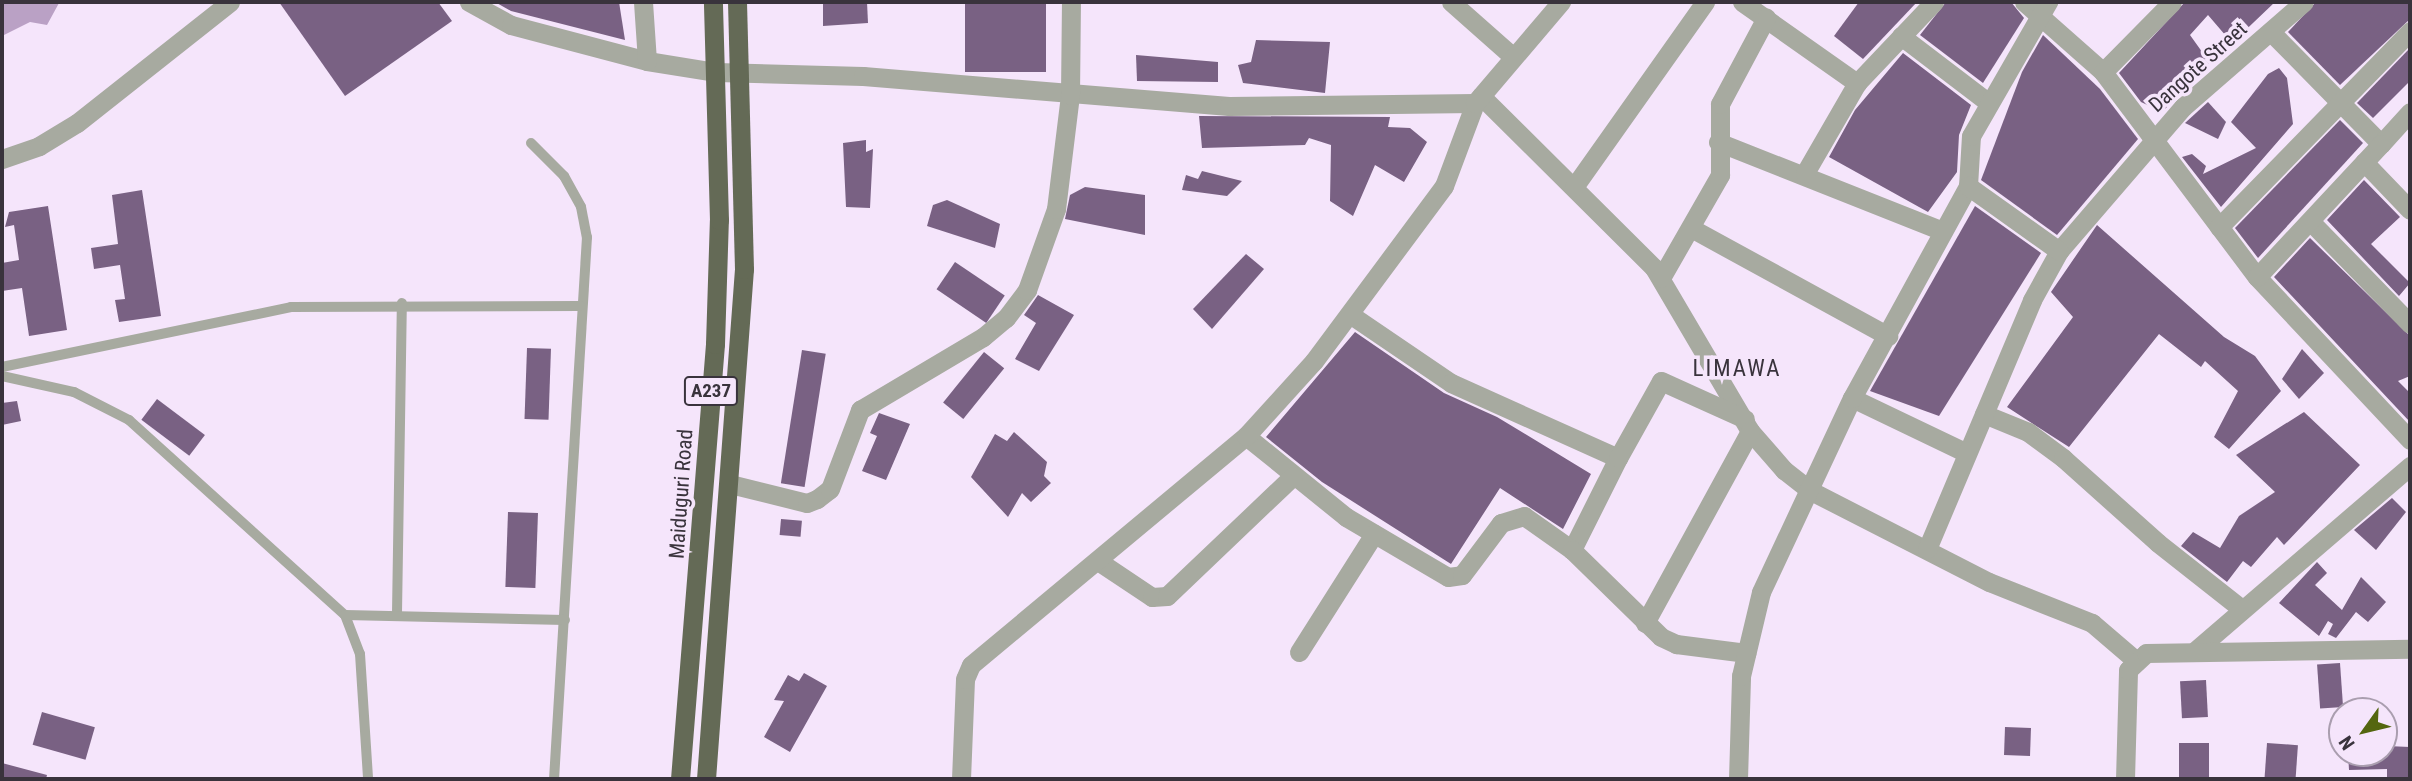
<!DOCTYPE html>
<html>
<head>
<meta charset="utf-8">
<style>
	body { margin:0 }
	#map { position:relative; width:2412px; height:781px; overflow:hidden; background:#f5e5fb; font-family:"Roboto Condensed",sans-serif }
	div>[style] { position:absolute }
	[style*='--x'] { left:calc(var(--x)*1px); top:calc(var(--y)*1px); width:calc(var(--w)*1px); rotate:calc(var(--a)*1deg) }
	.water>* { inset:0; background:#baa1c5 }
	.building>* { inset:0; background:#796183; transform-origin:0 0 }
	.service>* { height:10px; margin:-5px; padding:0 5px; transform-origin:5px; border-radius:5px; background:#a7aaa0 }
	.minor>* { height:19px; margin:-9.5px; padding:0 9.5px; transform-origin:9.5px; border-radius:9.5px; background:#a7aaa0 }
	.trunk>* { height:19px; margin:-9.5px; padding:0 9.5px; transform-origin:9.5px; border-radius:9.5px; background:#646a56 }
	span { translate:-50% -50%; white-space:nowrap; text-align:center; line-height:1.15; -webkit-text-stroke:7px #f5e5fb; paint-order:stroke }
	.shield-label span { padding:2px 5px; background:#f5e5fb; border:2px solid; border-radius:5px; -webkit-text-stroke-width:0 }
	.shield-label { font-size:19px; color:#39333c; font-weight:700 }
	.street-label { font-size:21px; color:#39333c }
	.neighbourhood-label { font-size:23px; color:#39333c; letter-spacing:2px }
	.frame { position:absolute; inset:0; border:4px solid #39333c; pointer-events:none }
	.north { position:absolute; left:2328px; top:697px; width:70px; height:70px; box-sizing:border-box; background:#f5e5fb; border:2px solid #aa9eaf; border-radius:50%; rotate:236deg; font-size:19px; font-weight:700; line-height:28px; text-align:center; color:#39333c }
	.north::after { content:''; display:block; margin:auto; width:24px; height:32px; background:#54660f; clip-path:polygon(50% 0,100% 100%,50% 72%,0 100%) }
</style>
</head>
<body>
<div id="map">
	<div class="water">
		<div style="clip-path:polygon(2px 2px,59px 2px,59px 3px,47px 25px,30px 22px,2px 36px)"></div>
	</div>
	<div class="building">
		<div style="clip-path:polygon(279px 2px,438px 2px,452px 21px,345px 96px)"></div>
		<div style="clip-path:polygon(495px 2px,619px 2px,625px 40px,511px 11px)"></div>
		<div style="clip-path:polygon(823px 2px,867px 2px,868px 23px,823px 26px)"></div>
		<div style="left:965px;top:2px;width:81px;height:70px"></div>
		<div style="clip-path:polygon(1859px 2px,1917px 2px,1863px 59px,1834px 36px)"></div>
		<div style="clip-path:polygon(1946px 2px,2011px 2px,2024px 18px,1983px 83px,1920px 35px)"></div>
		<div style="clip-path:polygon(2185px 2px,2275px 2px,2232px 43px,2208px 15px,2190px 35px,2210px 63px,2162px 112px,2141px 102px,2119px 73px)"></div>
		<div style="clip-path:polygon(2316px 2px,2410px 2px,2410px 19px,2340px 85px,2288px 32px)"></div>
		<div style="clip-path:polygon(2043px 35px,2100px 89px,2138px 139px,2057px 235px,1981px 180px,2022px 72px)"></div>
		<div style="clip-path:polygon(1256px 40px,1330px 42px,1325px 93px,1243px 83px,1238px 65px,1251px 62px)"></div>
		<div style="clip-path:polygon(2410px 48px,2410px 81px,2373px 118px,2357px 103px)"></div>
		<div style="clip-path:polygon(1903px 53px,1971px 105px,1959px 135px,1957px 172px,1928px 212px,1829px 157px,1855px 110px)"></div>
		<div style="clip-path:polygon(1136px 55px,1218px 62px,1218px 82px,1137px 81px)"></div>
		<div style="clip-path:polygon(2279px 68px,2287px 78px,2293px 124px,2221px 207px,2182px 157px,2192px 154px,2206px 166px,2203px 174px,2256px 148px,2231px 122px,2268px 74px)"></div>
		<div style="clip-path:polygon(2208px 102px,2226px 122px,2218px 139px,2185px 123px)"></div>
		<div style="clip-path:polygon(1199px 116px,1390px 117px,1388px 127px,1410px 128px,1427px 142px,1404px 182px,1375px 165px,1353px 216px,1330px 201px,1331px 145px,1309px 138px,1305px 145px,1202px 148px)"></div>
		<div style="clip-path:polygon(2340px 120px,2363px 143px,2258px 258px,2235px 228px)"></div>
		<div style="clip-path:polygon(866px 140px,866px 152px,873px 149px,870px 208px,846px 207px,843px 143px)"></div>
		<div style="clip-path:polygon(1202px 171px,1242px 181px,1227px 196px,1182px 190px,1186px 175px,1198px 179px)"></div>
		<div style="clip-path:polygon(2364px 180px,2400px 217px,2371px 244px,2410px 283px,2399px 296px,2327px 220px)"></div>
		<div style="clip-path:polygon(1085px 187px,1145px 195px,1145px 235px,1065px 219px,1070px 195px)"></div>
		<div style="clip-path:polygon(142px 190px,161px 316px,119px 322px,115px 300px,125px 299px,120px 265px,94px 269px,91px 248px,118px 244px,112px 195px)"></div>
		<div style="clip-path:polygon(947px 200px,1000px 224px,995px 248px,927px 226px,933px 205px)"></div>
		<div style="clip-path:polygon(48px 206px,67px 330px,29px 336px,22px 288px,2px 291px,2px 263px,19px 260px,14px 225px,5px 227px,9px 212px)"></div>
		<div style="clip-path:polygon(1975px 206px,2041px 253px,1939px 416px,1870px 391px)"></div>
		<div style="clip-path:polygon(2097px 225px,2224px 337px,2255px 356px,2281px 391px,2229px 449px,2214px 437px,2238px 391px,2205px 361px,2201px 367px,2159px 334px,2069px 447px,2007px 407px,2073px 317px,2051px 292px)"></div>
		<div style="clip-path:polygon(2310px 238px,2410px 336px,2410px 376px,2398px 381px,2410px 393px,2410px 422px,2274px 277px)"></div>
		<div style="clip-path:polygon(1246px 254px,1264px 269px,1212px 329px,1193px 309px)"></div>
		<div style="left:955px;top:262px;width:60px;height:33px;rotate:34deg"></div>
		<div style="clip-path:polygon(1038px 295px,1074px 315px,1039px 371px,1015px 359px,1036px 323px,1024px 315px)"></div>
		<div style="clip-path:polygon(1355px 332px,1444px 393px,1497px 417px,1591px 474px,1563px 529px,1500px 488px,1451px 564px,1322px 482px,1266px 437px)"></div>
		<div style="left:527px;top:348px;width:24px;height:71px;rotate:2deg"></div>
		<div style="clip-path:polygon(2302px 349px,2324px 373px,2299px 399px,2282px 379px)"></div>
		<div style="left:802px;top:350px;width:24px;height:135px;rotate:9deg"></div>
		<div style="left:984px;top:352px;width:26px;height:65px;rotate:39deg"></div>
		<div style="left:157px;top:399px;width:60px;height:26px;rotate:37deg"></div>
		<div style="clip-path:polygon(17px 401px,21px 421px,2px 425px,2px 403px)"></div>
		<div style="clip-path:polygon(2304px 412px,2360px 465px,2284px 545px,2277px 537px,2251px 567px,2243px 561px,2227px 582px,2181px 546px,2193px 532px,2220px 548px,2239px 516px,2275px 492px,2236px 455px)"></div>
		<div style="clip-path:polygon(879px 413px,910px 424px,886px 480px,862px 471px,877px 436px,870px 433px)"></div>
		<div style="clip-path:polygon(1014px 432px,1047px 462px,1044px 476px,1051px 483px,1031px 502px,1022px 493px,1008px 517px,971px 477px,995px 434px,1007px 441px)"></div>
		<div style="clip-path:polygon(2392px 498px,2406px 512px,2376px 550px,2354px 530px)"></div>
		<div style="left:508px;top:512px;width:30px;height:75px;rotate:2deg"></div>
		<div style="left:781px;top:519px;width:21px;height:16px;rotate:5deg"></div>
		<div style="clip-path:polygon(2317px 562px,2327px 573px,2315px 585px,2342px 610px,2361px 577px,2386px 602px,2368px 622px,2356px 612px,2336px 638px,2328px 634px,2333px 624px,2328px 621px,2319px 636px,2279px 603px)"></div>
		<div style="left:2340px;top:663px;width:44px;height:23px;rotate:86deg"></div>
		<div style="clip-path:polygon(804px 673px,827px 686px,790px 752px,764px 737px,784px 701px,774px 700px,788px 675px,799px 681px)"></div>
		<div style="left:2206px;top:680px;width:37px;height:26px;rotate:87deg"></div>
		<div style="left:42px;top:712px;width:55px;height:34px;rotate:16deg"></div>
		<div style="left:2005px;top:727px;width:26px;height:28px;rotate:2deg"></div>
		<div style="left:2179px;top:743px;width:30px;height:36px"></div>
		<div style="left:2267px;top:743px;width:31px;height:36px;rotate:4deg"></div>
		<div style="clip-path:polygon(2387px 746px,2410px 747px,2410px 779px,2387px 779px,2387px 769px,2349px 770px,2348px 753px,2387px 753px)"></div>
		<div style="clip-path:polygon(2px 763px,47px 775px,46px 779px,2px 779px)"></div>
	</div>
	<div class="service">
		<div style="--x:531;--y:143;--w:47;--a:45"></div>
		<div style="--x:564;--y:176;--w:35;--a:61"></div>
		<div style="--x:581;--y:207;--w:31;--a:79"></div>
		<div style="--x:587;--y:237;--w:543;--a:93.48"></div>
		<div style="--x:2;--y:367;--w:295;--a:-11.7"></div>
		<div style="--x:291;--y:307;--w:289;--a:-0.2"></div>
		<div style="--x:2;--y:376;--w:74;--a:12.5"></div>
		<div style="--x:74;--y:392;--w:62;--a:27"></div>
		<div style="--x:129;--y:420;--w:291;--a:42.1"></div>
		<div style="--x:345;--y:615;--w:42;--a:69"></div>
		<div style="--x:360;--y:654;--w:125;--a:86.3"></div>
		<div style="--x:397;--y:613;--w:310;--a:-89.1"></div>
		<div style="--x:345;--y:615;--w:220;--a:1.3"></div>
	</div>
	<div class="minor">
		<div style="--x:469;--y:2;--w:48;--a:28.7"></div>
		<div style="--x:511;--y:25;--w:141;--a:14.8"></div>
		<div style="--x:647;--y:61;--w:70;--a:9.1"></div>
		<div style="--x:716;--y:72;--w:147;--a:1.6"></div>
		<div style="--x:863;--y:76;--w:367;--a:4.7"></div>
		<div style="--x:1229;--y:106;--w:246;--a:-0.7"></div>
		<div style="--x:643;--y:2;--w:59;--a:86.1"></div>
		<div style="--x:1451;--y:2;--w:81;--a:41.5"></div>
		<div style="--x:1742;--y:2;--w:141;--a:35.2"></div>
		<div style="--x:2024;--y:2;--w:106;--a:41.5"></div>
		<div style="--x:2103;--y:72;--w:256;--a:53.1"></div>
		<div style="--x:2257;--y:277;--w:224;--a:46.8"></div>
		<div style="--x:2271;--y:32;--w:157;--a:45.5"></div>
		<div style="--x:2381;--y:144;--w:43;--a:-47.8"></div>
		<div style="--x:1901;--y:36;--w:111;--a:37.3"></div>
		<div style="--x:2103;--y:72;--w:98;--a:-45.4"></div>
		<div style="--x:1481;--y:96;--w:244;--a:44.8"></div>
		<div style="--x:1654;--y:268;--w:189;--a:59.5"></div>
		<div style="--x:1750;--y:431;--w:52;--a:48.9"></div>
		<div style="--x:1784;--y:470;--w:34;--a:38"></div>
		<div style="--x:1811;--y:491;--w:200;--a:27.1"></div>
		<div style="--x:1989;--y:582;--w:111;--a:21.7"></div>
		<div style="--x:2092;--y:623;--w:55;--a:40.6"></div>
		<div style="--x:1718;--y:142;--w:242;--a:21.6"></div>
		<div style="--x:2;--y:159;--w:39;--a:-19"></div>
		<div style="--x:39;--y:146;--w:44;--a:-31.2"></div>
		<div style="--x:77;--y:123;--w:195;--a:-38.3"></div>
		<div style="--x:2364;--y:162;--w:66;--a:46.2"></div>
		<div style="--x:1805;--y:173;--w:104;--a:-60"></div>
		<div style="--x:1857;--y:83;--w:112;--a:-46.5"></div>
		<div style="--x:1968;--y:186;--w:50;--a:-86.6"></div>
		<div style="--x:1971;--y:136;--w:155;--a:-60.1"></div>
		<div style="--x:1574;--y:187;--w:227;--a:-54.7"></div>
		<div style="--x:2310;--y:221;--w:144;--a:45.8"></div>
		<div style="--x:2219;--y:227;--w:274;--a:-45.7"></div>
		<div style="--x:1691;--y:228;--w:225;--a:28.7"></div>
		<div style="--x:2257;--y:277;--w:182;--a:-47"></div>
		<div style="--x:1661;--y:278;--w:119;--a:-60.2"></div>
		<div style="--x:1720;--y:175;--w:71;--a:-90"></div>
		<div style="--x:1720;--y:104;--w:98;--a:-61.9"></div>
		<div style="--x:1351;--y:315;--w:121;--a:34.2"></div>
		<div style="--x:1451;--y:383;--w:183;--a:24.2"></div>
		<div style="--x:1618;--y:458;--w:103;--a:116.6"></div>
		<div style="--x:1852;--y:398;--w:127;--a:25.6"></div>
		<div style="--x:1984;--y:414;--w:48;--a:22.2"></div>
		<div style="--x:2028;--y:432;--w:44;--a:36.6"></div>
		<div style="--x:2063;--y:458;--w:127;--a:41.8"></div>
		<div style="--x:2158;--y:543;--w:107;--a:38.2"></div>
		<div style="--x:1246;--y:436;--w:129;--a:39"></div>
		<div style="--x:1346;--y:517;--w:118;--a:30.5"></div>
		<div style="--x:1448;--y:577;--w:14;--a:-8"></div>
		<div style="--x:1462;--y:575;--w:65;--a:-53.1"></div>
		<div style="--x:1501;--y:523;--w:24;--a:-17"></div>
		<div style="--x:1524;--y:516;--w:59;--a:35.3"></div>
		<div style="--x:1572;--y:550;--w:124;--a:44.3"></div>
		<div style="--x:1661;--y:637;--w:17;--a:25"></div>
		<div style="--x:1676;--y:644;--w:71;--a:7.3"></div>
		<div style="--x:1618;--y:458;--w:88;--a:-60.8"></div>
		<div style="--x:1661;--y:381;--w:92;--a:24.3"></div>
		<div style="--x:730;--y:484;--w:79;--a:13.9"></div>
		<div style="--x:807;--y:503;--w:11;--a:-22"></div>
		<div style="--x:817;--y:499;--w:16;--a:-38"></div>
		<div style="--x:830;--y:489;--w:85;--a:-69.2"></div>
		<div style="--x:860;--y:410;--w:143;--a:-30.7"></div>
		<div style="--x:983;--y:337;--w:30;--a:-40"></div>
		<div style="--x:1006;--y:318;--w:35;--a:-53"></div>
		<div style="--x:1027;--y:290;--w:86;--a:-70.3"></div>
		<div style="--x:1056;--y:209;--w:115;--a:-83"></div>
		<div style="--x:1070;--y:95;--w:93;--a:-89.4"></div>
		<div style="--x:1927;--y:549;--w:270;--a:-67.1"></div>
		<div style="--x:2032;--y:300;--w:56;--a:-61.1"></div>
		<div style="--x:2059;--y:251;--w:190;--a:-49.3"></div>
		<div style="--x:2183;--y:107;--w:160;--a:-41"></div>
		<div style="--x:1098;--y:561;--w:65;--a:33.7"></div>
		<div style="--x:1152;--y:597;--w:15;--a:-4"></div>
		<div style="--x:1167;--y:596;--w:174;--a:-43.6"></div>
		<div style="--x:1645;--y:623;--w:219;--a:-61.3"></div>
		<div style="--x:2196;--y:650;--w:282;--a:-40.7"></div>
		<div style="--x:1299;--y:652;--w:140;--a:-57.6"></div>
		<div style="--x:961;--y:779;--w:100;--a:-87.7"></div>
		<div style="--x:965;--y:679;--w:15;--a:-67"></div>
		<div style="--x:971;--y:665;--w:358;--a:-39.8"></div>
		<div style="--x:1246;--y:436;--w:101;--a:-47.8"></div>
		<div style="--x:1314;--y:361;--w:218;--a:-53.4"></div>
		<div style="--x:1444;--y:186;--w:89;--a:-69.5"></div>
		<div style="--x:1475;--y:103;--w:133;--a:-49.6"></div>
		<div style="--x:1738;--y:779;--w:103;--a:-88.3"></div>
		<div style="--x:1741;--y:676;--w:86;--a:-76.6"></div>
		<div style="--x:1761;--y:592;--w:214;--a:-64.9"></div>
		<div style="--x:1852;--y:398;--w:242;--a:-61.3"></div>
		<div style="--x:1968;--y:186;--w:112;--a:35.5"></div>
		<div style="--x:2125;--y:779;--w:109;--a:-88.4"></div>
		<div style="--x:2128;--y:670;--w:25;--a:-43"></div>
		<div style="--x:2146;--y:653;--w:264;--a:-0.9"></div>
	</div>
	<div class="trunk">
		<div style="--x:680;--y:779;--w:436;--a:-85.4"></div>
		<div style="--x:715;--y:344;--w:124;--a:-88.2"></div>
		<div style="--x:719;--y:220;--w:218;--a:-91.6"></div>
		<div style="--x:706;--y:779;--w:511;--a:-85.74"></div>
		<div style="--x:744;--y:269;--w:267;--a:-91.5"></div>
	</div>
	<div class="shield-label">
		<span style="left:711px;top:391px">A237</span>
	</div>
	<div class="street-label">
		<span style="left:2198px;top:67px;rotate:-42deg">Dangote Street</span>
		<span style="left:681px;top:494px;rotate:-86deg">Maiduguri Road</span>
	</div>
	<div class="neighbourhood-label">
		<span style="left:1737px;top:369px">LIMAWA</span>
	</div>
	<div class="frame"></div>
	<div class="north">N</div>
</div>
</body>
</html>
